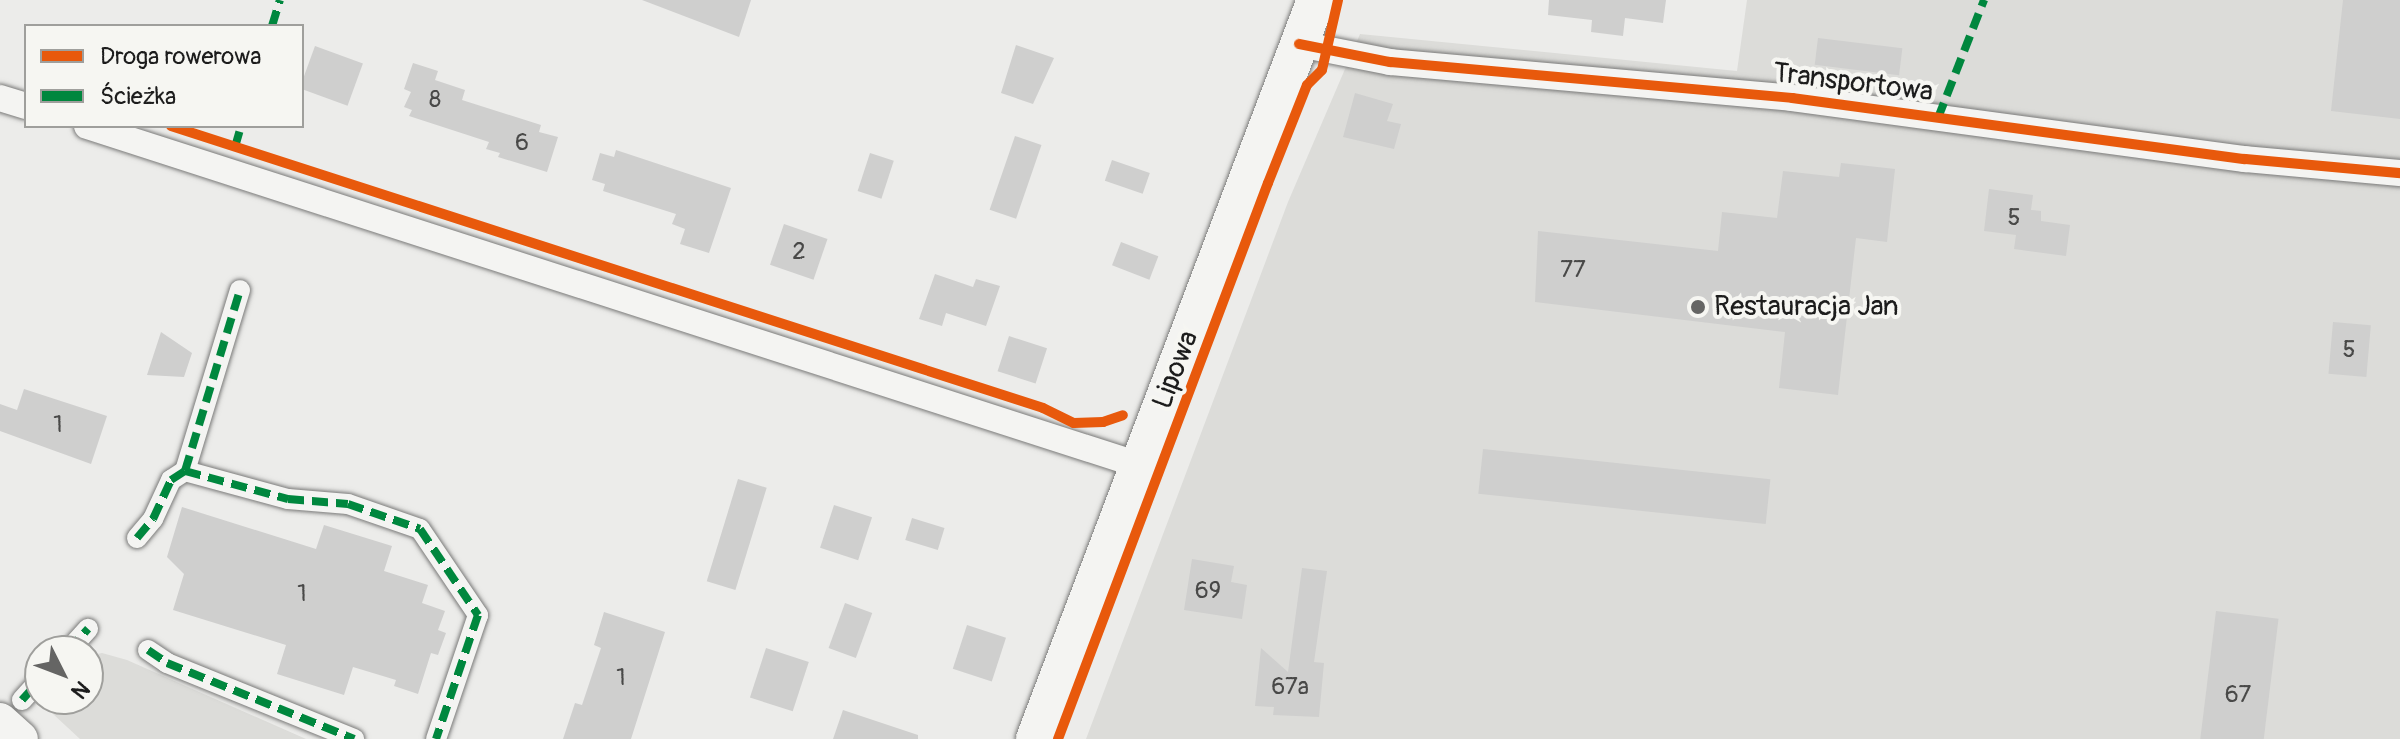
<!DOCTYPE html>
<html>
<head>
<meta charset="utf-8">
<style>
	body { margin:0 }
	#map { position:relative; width:2400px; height:739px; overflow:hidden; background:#ececea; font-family:Pangolin,sans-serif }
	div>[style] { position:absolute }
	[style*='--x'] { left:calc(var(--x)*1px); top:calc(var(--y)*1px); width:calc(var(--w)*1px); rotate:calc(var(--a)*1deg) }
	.built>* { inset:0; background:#dcdcd9 }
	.building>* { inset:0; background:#cfcfce; transform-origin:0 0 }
	.roads { filter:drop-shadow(0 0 2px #7a7a79) drop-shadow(0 0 2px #7a7a79) }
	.pedestrian>* { height:20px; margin:-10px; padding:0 10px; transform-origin:10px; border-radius:10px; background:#f4f4f2 }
	.minor>* { height:26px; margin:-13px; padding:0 13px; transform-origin:13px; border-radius:13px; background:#f4f4f2 }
	.tertiary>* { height:34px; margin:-17px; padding:0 17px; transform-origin:17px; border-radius:17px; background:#f4f4f2 }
	.secondary>* { height:38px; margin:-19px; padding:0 19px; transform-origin:19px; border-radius:19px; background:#f4f4f2 }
	.quiet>* { height:8px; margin-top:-4px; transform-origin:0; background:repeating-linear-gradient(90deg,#00873e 0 16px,transparent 0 24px) }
	.cycleway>* { height:10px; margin:-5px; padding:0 5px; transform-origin:5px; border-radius:5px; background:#e8590c }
	.dots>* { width:22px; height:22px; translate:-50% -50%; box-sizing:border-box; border:4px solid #f6f6f2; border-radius:50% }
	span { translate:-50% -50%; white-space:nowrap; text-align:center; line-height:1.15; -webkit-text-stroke:8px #f6f6f2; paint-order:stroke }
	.number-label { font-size:24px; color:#494948 }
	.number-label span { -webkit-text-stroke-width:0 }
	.street-label { font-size:28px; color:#1c1c1c }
	.poi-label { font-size:28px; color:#1c1c1c }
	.left { translate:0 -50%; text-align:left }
	.legend { position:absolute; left:24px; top:24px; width:280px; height:104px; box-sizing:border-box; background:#f6f6f2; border:2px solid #9f9f9c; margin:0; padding:10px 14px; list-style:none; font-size:24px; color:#1c1c1c }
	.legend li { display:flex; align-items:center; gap:16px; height:40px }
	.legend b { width:40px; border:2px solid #9f9f9c }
	.north { position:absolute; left:24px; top:635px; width:80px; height:80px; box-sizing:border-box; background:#f6f6f2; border:2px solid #9f9f9c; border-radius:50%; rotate:132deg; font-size:22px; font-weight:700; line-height:32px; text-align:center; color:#1c1c1c }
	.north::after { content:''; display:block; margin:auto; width:28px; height:36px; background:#656564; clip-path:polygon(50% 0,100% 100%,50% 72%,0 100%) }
</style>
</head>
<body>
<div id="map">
	<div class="built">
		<div style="clip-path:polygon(1747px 0,2400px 0,2400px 739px,1086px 739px,1288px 202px,1360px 34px,1737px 71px)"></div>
		<div style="clip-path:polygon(102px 653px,127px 660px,306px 739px,80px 739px,39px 701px,88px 699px,88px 656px)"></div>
	</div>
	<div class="building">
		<div style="clip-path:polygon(642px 0,751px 0,739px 37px)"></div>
		<div style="clip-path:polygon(1549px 0,1666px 0,1663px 23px,1625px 18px,1623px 36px,1591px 32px,1592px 20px,1548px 15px)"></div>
		<div style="clip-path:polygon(2343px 0,2400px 0,2400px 119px,2331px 111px)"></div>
		<div style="left:1818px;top:38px;width:85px;height:27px;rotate:7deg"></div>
		<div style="clip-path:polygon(1016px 45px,1054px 58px,1033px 104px,1001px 93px)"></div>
		<div style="left:315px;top:46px;width:51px;height:45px;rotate:20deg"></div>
		<div style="clip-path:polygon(413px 63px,438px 71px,435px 80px,465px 90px,462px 100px,541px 125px,539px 132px,558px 137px,547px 172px,498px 157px,500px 153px,486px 149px,489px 142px,409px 116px,412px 110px,404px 107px,411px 92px,404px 89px)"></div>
		<div style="clip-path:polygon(1355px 93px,1393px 104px,1387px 121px,1401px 124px,1394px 149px,1343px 137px)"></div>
		<div style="left:1015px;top:136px;width:28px;height:78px;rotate:19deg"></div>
		<div style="clip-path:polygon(616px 150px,731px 188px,709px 253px,680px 244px,685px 229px,672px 224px,676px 214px,603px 191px,605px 184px,592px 180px,600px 153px,614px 157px)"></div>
		<div style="left:870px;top:153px;width:25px;height:40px;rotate:18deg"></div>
		<div style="left:1112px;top:160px;width:40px;height:22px;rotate:19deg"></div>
		<div style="clip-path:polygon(1841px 163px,1895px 169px,1887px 242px,1856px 238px,1838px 395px,1779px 388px,1785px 332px,1535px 302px,1538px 231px,1718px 251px,1722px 212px,1777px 218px,1783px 171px,1839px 177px)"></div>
		<div style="clip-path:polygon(1989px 189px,2033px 195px,2031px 210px,2041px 211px,2041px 221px,2070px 225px,2066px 256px,2014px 249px,2016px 235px,1984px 231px)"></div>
		<div style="left:784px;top:224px;width:46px;height:43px;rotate:19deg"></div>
		<div style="left:1121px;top:242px;width:40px;height:25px;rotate:21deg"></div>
		<div style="clip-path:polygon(935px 274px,973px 287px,976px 279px,1000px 286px,986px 326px,946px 313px,942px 326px,919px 319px)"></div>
		<div style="left:2333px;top:322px;width:38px;height:52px;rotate:5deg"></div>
		<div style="clip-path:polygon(161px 332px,192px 353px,184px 377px,147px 375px)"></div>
		<div style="left:1009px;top:336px;width:40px;height:37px;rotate:18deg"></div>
		<div style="clip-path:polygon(24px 389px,107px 416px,91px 464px,0 431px,0 404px,17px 410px)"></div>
		<div style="left:1483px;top:449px;width:289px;height:45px;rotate:6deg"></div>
		<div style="left:738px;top:479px;width:30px;height:107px;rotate:17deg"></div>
		<div style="left:834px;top:505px;width:40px;height:45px;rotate:18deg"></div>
		<div style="clip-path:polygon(182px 507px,316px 549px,324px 525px,392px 546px,384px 571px,428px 585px,422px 603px,445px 611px,438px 630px,446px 633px,438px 655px,431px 653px,418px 694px,394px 686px,396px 680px,353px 667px,344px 695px,277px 674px,286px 645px,173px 610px,184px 574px,167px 557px)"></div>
		<div style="left:912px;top:518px;width:34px;height:23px;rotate:17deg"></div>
		<div style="clip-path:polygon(1192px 559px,1234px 566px,1231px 582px,1247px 585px,1242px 619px,1184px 610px)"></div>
		<div style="clip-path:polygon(1302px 568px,1327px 571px,1314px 662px,1324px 663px,1319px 717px,1273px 715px,1274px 707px,1255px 706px,1261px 648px,1288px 672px)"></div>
		<div style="left:845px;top:603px;width:29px;height:48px;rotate:20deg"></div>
		<div style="left:2216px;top:611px;width:63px;height:129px;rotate:7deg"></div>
		<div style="clip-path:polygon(604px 612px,665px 632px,631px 739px,563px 739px,575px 703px,582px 705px,601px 648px,594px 645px)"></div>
		<div style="left:967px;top:625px;width:41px;height:46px;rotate:18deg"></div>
		<div style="left:766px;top:648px;width:45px;height:52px;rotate:18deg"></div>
		<div style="clip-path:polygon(843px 710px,918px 735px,918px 739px,833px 739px)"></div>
	</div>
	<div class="roads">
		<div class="pedestrian">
			<div style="--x:185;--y:471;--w:107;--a:15.2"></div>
			<div style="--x:288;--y:499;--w:60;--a:4.8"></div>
			<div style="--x:348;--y:504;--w:76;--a:19.1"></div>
			<div style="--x:420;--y:529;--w:104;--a:56"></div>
			<div style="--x:478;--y:615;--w:131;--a:108.7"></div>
			<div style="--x:137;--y:538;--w:25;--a:-50"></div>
			<div style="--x:153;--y:519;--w:43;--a:-65.2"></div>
			<div style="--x:171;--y:480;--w:17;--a:-33"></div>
			<div style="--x:185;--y:471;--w:189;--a:-73.1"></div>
			<div style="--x:148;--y:650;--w:23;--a:34"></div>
			<div style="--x:167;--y:663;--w:202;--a:22.1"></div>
			<div style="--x:68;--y:651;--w:30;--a:-48"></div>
			<div style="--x:22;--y:700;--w:27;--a:-48"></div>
		</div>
		<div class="minor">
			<div style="--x:1299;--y:44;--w:93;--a:11.2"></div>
			<div style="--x:1390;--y:62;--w:404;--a:5.1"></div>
			<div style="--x:1792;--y:98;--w:457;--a:7.7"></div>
			<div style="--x:2245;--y:159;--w:156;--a:5.2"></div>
			<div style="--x:0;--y:98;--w:27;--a:17"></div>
			<div style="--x:87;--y:126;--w:1105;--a:17.86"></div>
		</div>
		<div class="tertiary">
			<div style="--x:0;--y:720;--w:28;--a:42"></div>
		</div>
		<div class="secondary">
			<div style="--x:1035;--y:739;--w:791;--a:-69.18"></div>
		</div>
	</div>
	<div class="quiet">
		<div style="--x:272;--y:26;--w:27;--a:-73"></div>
		<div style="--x:1938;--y:118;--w:127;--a:-68.7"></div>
		<div style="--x:235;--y:147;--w:22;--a:-74"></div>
		<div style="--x:185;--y:471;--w:107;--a:15.2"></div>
		<div style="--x:288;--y:499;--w:60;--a:4.8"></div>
		<div style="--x:348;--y:504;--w:76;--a:19.1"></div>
		<div style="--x:420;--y:529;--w:104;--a:56"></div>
		<div style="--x:478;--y:615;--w:131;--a:108.7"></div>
		<div style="--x:137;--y:538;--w:25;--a:-50"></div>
		<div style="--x:153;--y:519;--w:43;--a:-65.2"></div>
		<div style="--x:171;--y:480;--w:17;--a:-33"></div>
		<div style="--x:185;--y:471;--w:189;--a:-73.1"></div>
		<div style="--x:148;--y:650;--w:23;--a:34"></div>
		<div style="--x:167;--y:663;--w:202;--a:22.1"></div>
		<div style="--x:68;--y:651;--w:30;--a:-48"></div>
		<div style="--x:22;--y:700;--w:27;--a:-48"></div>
	</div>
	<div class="cycleway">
		<div style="--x:1299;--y:44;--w:93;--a:11.2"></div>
		<div style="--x:1390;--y:62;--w:404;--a:5.1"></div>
		<div style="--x:1792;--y:98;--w:457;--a:7.7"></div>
		<div style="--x:2245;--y:159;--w:156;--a:5.2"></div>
		<div style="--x:171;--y:126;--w:916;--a:17.92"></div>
		<div style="--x:1043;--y:408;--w:34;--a:26"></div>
		<div style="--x:1074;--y:423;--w:29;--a:-2"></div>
		<div style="--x:1103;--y:422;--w:21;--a:-19"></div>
		<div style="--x:1058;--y:739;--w:594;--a:-69.31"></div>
		<div style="--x:1268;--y:183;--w:105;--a:-68.3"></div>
		<div style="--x:1307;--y:85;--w:21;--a:-45"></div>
		<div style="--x:1322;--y:70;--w:72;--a:-77.1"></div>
	</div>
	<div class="dots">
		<div style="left:1698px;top:307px;background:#656564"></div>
	</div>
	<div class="number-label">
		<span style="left:435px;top:100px">8</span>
		<span style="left:522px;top:143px">6</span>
		<span style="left:2014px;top:218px">5</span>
		<span style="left:799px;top:252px">2</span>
		<span style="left:1573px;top:270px">77</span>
		<span style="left:2349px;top:350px">5</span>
		<span style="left:58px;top:425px">1</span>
		<span style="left:1208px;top:591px">69</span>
		<span style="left:302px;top:594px">1</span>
		<span style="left:621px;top:678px">1</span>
		<span style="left:1290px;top:687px">67a</span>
		<span style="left:2238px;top:695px">67</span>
	</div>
	<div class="street-label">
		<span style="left:1853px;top:83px;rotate:7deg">Transportowa</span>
		<span style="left:1176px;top:370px;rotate:-69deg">Lipowa</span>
	</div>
	<div class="poi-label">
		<span class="left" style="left:1714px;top:307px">Restauracja Jan</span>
	</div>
	<ul class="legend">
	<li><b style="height:10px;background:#e8590c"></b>Droga rowerowa</li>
	<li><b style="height:10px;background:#00873e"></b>Ścieżka</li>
	</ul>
	<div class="north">N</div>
</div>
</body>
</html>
